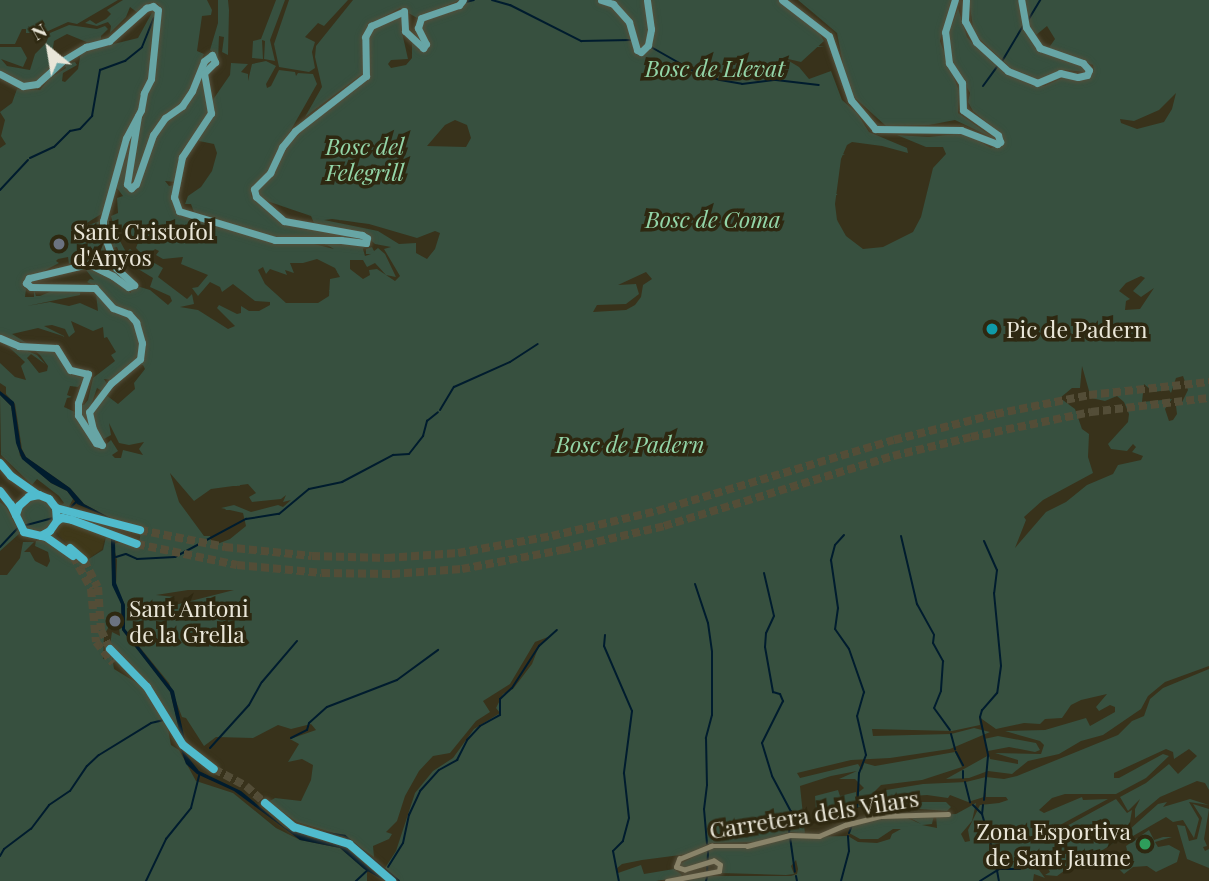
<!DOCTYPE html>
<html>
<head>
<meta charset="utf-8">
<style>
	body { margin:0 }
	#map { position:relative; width:1209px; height:881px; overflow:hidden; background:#38321b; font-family:"Playfair Display",serif }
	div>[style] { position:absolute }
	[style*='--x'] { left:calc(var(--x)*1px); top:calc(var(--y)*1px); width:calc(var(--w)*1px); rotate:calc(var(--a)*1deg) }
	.built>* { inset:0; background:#3f3819 }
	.green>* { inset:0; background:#37503f }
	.round { border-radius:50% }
	.water>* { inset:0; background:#001c2e }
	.stream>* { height:2px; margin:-1px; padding:0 1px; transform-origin:1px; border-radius:1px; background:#001c2e }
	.highway-tunnel>* { height:8px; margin-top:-4px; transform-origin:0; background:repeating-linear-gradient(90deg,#534d37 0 8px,transparent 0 12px) }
	.roads { filter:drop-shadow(0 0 2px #544f3b) drop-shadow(0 0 2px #544f3b) }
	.minor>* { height:4.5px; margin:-2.25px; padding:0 2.25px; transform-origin:2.25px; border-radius:2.25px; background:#898369 }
	.major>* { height:7px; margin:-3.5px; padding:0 3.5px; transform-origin:3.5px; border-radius:3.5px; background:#67a5a5 }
	.highway>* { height:8px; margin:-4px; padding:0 4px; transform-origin:4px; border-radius:4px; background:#50bbcd }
	.dots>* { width:19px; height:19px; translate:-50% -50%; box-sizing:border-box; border:4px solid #2e2811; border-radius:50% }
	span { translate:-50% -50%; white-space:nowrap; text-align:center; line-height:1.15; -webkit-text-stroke:7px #2e2811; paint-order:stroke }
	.park-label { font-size:23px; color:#93d5a8; font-style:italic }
	.poi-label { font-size:23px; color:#e9e6d8 }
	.left { translate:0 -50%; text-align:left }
	.right { translate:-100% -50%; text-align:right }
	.street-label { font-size:23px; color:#e9e6d8 }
	.north { position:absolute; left:14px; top:14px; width:70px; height:70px; -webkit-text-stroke:5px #2e2811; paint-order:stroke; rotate:330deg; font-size:19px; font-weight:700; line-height:28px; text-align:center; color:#e9e6d8 }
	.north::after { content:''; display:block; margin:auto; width:24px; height:32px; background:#e9e6d8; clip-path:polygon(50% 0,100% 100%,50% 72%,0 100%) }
</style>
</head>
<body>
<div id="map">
	<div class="built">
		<div style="clip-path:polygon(60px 522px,75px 524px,105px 537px,102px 549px,87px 560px,59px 536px,57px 531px)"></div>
	</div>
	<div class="green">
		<div style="clip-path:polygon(0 0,118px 0,77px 24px,68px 22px,46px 32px,41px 32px,44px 27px,35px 33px,26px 33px,26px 29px,22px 29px,15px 44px,0 44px)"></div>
		<div style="clip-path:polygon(123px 0,207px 0,212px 10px,211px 15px,202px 16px,197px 51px,204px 54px,190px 89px,180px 105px,150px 137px,133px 185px,130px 185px,138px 125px,143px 117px,161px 10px,158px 4px,151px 3px,138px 13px,130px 7px,126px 17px,110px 33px,111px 26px,108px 22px,97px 26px,85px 23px,90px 20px,96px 24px,106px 19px,111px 14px,107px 10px)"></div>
		<div style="clip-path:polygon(218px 0,228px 0,229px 10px,228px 55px,222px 52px,224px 37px,219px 36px,218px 60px,210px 50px,218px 23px)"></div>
		<div style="clip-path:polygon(276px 0,285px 0,270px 40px,275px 61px,264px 59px,265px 41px,262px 40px,263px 59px,252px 58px,253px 41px,261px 39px)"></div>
		<div style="clip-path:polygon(289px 0,348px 0,324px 26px,318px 23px,305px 37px,315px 42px,312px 52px,315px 68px,309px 72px,279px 67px,274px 44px)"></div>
		<div style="clip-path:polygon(353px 0,460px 0,417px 18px,400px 8px,369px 25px,363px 35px,365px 72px,305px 117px,322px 87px,315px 57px,316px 46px)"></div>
		<div style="clip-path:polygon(evenodd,466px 0,779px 0,815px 25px,824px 41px,801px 62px,784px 58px,799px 67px,809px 79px,831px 71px,842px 100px,857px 113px,869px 132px,907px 148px,908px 153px,882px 146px,852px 142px,847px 145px,841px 159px,835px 204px,837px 220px,846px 236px,863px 249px,883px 247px,913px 232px,921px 217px,933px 168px,946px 154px,943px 147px,926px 147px,897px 135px,929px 137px,965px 133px,991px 148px,1004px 143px,1002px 135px,973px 111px,968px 102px,970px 93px,954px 64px,949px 44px,950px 30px,958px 8px,967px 37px,974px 45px,1003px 70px,1031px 85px,1044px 86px,1067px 76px,1074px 80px,1085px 80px,1094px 71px,1093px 65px,1048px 49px,1055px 39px,1047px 26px,1036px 35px,1031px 29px,1026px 29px,1036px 47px,1043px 53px,1085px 66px,1085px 72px,1065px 70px,1036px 80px,1013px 70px,974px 34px,969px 0,1209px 0,1209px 666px,1165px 682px,1148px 696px,1141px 709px,1103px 735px,1081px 741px,1059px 754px,1028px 761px,1012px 774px,988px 771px,969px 778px,946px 779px,989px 755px,990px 759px,1018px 764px,1018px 760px,995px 753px,1041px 754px,1044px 745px,1040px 741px,1005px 731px,1045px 730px,1086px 718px,1090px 726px,1115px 712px,1115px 707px,1110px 705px,1099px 711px,1096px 707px,1107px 694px,1081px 700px,1071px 705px,1062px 718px,1045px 719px,1040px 724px,1024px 723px,996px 729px,979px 717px,980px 725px,952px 731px,872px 729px,873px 736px,951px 734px,974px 728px,990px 732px,950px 749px,890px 758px,851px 760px,797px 773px,800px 778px,858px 764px,862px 770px,864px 763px,875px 766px,955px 752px,962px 767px,922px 780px,881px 785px,874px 792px,882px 802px,946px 802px,951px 807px,947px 811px,920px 809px,887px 813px,878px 807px,858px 807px,859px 792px,864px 788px,855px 779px,839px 779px,857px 771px,831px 776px,800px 786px,805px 834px,791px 832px,758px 842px,711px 843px,688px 854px,642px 860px,622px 864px,616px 869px,618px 873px,641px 865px,644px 874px,674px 869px,681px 874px,682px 877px,656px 881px,399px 881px,385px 868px,396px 851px,415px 793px,433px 771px,453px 758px,474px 729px,500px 713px,496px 708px,503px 694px,513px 689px,532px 664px,539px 646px,548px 637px,535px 642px,510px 684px,483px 701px,490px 712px,476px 721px,450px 753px,433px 756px,419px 771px,405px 796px,397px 821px,386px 832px,392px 834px,389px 839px,373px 846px,374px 857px,344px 836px,297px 822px,268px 802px,275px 798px,301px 801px,311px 780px,313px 765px,302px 759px,288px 762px,299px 744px,290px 739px,316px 730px,311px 724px,291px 729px,278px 725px,253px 738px,216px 737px,204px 746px,186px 718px,182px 717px,169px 683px,125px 629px,125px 605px,116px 586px,117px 560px,113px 544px,121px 542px,138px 547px,142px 528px,114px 520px,84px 504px,70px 488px,26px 457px,22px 449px,15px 404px,6px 394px,6px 387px,0 383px,0 363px,15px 377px,26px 380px,21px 366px,25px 362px,0 339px,37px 355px,45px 364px,31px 354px,27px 358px,39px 373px,47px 371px,48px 366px,40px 355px,32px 348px,55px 349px,59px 351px,64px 367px,73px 375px,85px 378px,78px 387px,70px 386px,67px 395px,72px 397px,67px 398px,64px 407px,75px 412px,100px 450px,111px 440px,118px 451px,112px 455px,115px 458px,121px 458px,123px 450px,143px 455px,139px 449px,144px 442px,129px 445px,119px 443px,109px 423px,111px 435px,104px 439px,96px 430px,91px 414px,93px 408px,106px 395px,118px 404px,135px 389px,134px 383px,145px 369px,143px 365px,135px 363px,111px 380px,104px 379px,107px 384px,102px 391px,97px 388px,88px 414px,92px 429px,100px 442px,80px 415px,80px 404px,84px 405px,88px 400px,93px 378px,115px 361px,111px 355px,116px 352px,107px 337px,104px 338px,103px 327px,93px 331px,71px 321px,75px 332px,69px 337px,65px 329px,52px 325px,44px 326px,66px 337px,38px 328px,12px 334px,30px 345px,0 336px,0 148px,6px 144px,1px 136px,5px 120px,0 112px,12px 103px,17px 89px,40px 90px,54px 73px,55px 75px,66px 68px,64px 64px,75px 62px,77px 65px,63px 73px,62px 81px,65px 82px,78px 69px,81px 52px,138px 38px,154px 9px,156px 18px,150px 50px,150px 73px,141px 105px,123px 143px,103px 213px,77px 229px,100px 221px,93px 244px,98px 238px,100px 244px,104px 243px,104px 250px,109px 251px,114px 266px,108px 263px,105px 268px,88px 262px,87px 256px,91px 246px,69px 264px,68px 257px,58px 259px,56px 261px,59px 263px,44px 271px,45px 274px,27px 277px,23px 286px,26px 289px,25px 297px,34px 297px,34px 290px,36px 296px,40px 296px,59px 288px,81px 287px,80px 295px,27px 306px,50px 302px,69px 306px,80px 303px,98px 311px,96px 294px,100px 289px,87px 282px,90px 279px,94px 280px,86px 270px,85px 266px,88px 265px,114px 278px,131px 293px,131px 289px,137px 286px,150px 290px,168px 305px,172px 301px,170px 296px,150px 287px,153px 278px,125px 261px,118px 264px,115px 257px,120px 255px,117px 247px,112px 248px,105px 228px,108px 216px,111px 232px,115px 232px,126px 252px,130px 249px,134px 252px,139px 257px,136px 260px,146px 268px,151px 261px,163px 268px,158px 277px,187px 299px,192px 294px,194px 304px,180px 307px,198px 310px,228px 329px,235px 326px,217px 308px,219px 305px,237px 314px,241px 313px,241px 306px,249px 311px,259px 311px,270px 305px,270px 302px,255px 301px,233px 284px,222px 292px,220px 287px,210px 282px,198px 296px,192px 288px,198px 287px,208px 275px,181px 264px,183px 257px,163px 259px,156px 255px,159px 251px,155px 249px,149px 256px,141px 253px,136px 248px,139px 240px,117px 230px,113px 224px,111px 216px,118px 213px,117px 198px,123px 196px,114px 184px,127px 157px,121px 162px,132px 128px,135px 123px,125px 183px,130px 191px,137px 184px,152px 140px,168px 119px,187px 103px,192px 94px,195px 95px,197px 78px,208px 58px,211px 57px,213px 60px,203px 68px,201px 76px,209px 105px,208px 116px,181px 152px,176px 182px,165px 181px,169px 186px,175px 185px,173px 202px,177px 212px,186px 217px,284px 243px,310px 243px,334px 249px,322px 242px,356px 243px,365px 246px,363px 249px,365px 256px,371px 254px,366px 254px,366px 249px,372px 247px,374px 251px,378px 248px,385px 254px,396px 277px,386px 275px,375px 263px,367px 267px,363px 260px,350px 260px,350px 269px,363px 279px,370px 275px,369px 270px,377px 269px,395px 281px,400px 276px,384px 249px,391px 247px,375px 244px,363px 233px,314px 223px,311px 216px,264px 200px,255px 191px,270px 175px,285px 146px,299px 129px,368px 76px,368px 39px,373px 27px,395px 20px,403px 13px,401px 28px,408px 59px,391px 60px,388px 64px,391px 68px,406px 65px,412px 58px,412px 41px,419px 50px,427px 50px,420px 28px,424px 19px,456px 8px,466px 0,1176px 93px,1172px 109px,1164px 122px,1137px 129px,1121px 123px,1120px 119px,1134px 121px,1159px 110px,1176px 93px,466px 0,455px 120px,467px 125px,471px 138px,466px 147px,427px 146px,445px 125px,455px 120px,466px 0,332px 219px,369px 224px,417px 238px,435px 231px,440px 233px,435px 249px,427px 259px,416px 253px,416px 243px,399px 244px,378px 231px,324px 220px,332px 219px,466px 0,317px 259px,335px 268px,340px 277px,330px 279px,329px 296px,318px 303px,286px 303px,265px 284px,258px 270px,263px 267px,266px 274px,270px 269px,287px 275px,285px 270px,294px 273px,290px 263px,303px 263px,317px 259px,466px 0,646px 272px,652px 279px,643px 285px,641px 297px,635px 305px,626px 310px,593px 312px,597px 305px,626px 304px,639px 294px,636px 284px,618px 285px,646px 272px,466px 0,1141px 276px,1145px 278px,1133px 291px,1141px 297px,1154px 288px,1140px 309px,1125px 310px,1126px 301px,1130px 299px,1119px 291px,1126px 283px,1141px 276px,466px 0,1082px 366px,1091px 398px,1105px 401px,1117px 396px,1124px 402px,1129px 414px,1128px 422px,1108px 444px,1111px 449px,1127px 451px,1133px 444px,1136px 447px,1132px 452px,1143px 456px,1141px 460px,1118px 465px,1113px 474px,1087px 485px,1066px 502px,1046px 512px,1015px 548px,1026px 520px,1024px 517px,1043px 500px,1093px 473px,1088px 457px,1089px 434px,1082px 429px,1075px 409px,1060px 398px,1072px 388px,1080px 388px,1082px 366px,466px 0,1183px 376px,1188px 390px,1181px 404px,1176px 406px,1177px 414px,1173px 420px,1169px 421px,1165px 409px,1172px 399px,1142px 402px,1144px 384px,1153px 392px,1169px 390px,1171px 393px,1176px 378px,1183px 376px,466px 0,170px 473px,194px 501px,211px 489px,248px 484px,256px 493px,249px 497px,252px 502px,281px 499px,286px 495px,283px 502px,291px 500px,283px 507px,278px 505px,251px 512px,234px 505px,221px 508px,243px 513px,246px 526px,230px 539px,212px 546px,210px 536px,204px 536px,179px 502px,170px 473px,466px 0,188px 590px,234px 590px,167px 607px,159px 613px,132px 620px,138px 614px,175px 597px,156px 595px,188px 590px)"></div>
		<div style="clip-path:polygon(798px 0,951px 0,940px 41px,959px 91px,958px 113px,997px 140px,955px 120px,929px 125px,886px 126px,854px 97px,845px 75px,837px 33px)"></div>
		<div style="clip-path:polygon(69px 25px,97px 29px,105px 26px,108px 29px,101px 36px,101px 40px,89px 43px,67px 34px,54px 41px,50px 67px,38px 82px,28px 85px,0 71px,0 47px,21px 47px,27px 58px,23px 67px,1px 59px,7px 66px,30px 70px,35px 54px,46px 43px,50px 33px)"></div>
		<div style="clip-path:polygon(266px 61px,276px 66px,266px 84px,267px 88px,271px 86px,279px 70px,295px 72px,296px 76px,298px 73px,313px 74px,317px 84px,266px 174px,252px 189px,251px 196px,277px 217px,365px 240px,286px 240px,195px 215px,191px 204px,185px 204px,188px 196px,201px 187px,212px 171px,217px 153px,214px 144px,199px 141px,197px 135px,212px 101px,230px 75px,231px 63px,248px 64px,241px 72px,248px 74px,248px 81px,252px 64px)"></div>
		<div style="clip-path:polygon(0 395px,11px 406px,20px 456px,51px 483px,67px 491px,73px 499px,67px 510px,59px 507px,64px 503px,59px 496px,37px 479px,32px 485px,1px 455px)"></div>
		<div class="round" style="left:21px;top:499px;width:32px;height:32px"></div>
		<div style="clip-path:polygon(0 502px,6px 507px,20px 533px,0 551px)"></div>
		<div style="clip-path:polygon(106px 537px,111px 539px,112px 572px,121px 604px,122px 630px,170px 691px,180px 734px,110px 645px,112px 632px,120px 636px,117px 613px,104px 635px,103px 659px,112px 656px,114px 669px,142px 686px,167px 724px,171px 745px,179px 750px,196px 781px,233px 793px,276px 828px,300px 840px,340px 848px,367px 871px,367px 881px,0 881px,0 575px,7px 575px,20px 558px,23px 542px,34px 542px,24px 552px,30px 552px,35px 561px,47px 567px,50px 561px,48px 552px,35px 546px,36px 541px,44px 540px,84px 562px,103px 550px)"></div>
		<div style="clip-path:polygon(1209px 669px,1209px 790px,1205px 783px,1197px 781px,1160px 797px,1135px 818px,1135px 809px,1140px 799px,1128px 811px,1120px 797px,1146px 783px,1169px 764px,1178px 774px,1197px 756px,1189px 749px,1174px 759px,1173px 752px,1166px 749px,1114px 773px,1114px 778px,1119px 778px,1163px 754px,1169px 756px,1146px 778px,1116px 794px,1065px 794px,1052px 798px,1039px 810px,1044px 813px,1082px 797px,1083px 800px,1108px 799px,1049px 831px,1048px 837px,1052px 842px,1108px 834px,1119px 840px,1091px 857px,1083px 857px,1057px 876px,1045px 875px,1050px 872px,1047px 867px,1036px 863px,1033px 869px,1039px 870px,1045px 878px,1034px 874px,1033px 881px,685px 881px,706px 876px,791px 876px,797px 874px,798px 869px,796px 860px,791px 866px,794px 874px,786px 875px,720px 873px,722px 865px,717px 860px,685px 868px,678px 865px,710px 848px,750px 847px,791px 837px,848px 836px,858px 842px,877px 843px,890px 839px,892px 834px,901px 829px,893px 829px,878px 839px,860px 839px,849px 833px,851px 825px,891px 817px,905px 817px,921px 824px,907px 816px,934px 815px,932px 824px,922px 825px,937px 828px,936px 815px,956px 814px,976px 803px,972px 821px,961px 834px,965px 842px,970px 841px,968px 830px,980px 805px,999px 803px,1008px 800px,1006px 797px,986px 797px,986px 790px,984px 797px,968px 802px,950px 795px,948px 798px,927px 795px,882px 798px,880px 791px,923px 784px,966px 782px,986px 777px,1004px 779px,1017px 776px,1118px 735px,1132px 721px,1144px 716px,1150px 699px,1163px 688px)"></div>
		<div style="clip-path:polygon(998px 736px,1036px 743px,1040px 750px,1035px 752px,1009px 747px,988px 751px,984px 739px)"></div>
		<div style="clip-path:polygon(838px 790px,840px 796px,856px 792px,856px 807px,848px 805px,816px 810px,815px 796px)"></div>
		<div style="clip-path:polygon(1116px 799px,1127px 813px,1132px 810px,1130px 822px,1122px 833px,1108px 830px,1053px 838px,1054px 833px)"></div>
		<div style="clip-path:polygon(1190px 799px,1209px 805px,1189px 802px,1199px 819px,1194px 838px,1183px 820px,1173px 822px,1166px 817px,1133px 836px,1129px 830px,1158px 804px,1167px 802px,1163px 807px)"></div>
		<div style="clip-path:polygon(1193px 804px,1209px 809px,1204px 839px,1207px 846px,1203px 847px,1205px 851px,1209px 849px,1209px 868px,1187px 859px,1177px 825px,1185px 826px,1189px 841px,1197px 839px,1202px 818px)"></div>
		<div style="clip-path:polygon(1149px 830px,1154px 840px,1163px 837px,1172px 837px,1155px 842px,1158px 847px,1169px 845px,1180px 851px,1177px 862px,1156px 872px,1147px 866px,1133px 867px,1124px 874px,1116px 866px,1110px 870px,1115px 857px,1122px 856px,1127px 850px,1126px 846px)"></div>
	</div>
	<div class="water">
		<div style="clip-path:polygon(0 391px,14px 402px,21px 448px,26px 457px,70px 488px,84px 504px,114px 520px,77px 504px,67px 491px,51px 483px,22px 459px,16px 443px,11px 406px,0 395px)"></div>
		<div style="clip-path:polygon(111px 539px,115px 540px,116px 583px,125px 605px,125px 629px,174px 691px,185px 740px,180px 734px,170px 692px,122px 630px,121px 604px,112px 585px)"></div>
		<div style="clip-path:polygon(180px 747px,199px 771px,241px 791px,285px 828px,312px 838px,344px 846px,385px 881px,364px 869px,340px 848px,300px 840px,234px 791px,197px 774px,186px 764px)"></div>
	</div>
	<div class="stream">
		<div style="--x:492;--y:0;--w:19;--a:16"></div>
		<div style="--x:510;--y:5;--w:80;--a:26.9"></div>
		<div style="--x:581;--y:41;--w:49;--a:-1.2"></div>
		<div style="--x:466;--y:2;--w:8;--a:-14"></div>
		<div style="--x:1027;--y:22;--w:26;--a:-59"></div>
		<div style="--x:651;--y:47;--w:51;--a:29.6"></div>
		<div style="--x:695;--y:72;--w:26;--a:18"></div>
		<div style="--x:720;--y:80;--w:22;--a:10"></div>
		<div style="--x:742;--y:84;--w:34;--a:-7"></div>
		<div style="--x:776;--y:80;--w:43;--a:6.6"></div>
		<div style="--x:1001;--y:63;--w:43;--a:-59.3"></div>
		<div style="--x:983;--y:86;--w:24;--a:-54"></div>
		<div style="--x:30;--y:158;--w:26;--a:-25"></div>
		<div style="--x:54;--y:147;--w:23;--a:-45"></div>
		<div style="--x:70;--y:131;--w:10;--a:-11"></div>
		<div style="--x:80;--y:129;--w:18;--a:-47"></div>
		<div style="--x:92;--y:116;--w:47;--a:-80.1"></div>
		<div style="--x:100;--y:70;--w:27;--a:-20"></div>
		<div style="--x:125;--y:61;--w:22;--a:-39"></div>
		<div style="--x:142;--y:47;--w:31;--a:-68"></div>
		<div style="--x:0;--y:190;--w:41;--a:-47"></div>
		<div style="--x:440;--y:410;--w:27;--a:-59"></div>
		<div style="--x:454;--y:387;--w:61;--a:-24.1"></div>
		<div style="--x:510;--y:362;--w:33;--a:-33"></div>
		<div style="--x:69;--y:509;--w:11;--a:-45"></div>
		<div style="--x:23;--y:526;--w:30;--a:-15"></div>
		<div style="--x:844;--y:535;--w:13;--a:132"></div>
		<div style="--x:835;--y:545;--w:16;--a:105"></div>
		<div style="--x:831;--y:560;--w:49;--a:81.7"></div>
		<div style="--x:838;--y:608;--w:21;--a:98"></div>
		<div style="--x:835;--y:629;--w:24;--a:55"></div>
		<div style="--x:849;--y:649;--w:46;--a:70.8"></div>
		<div style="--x:864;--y:692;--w:25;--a:106"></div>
		<div style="--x:857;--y:716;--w:40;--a:77"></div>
		<div style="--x:866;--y:755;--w:19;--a:111"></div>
		<div style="--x:859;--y:773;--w:34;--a:93"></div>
		<div style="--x:901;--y:536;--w:70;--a:76.8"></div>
		<div style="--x:917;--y:604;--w:35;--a:61"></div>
		<div style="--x:934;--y:635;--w:8;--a:97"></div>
		<div style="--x:933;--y:643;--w:21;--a:61"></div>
		<div style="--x:943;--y:661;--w:30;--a:94"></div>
		<div style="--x:941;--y:691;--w:18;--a:112"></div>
		<div style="--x:934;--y:708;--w:27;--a:54"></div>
		<div style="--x:984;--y:541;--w:32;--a:66"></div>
		<div style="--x:997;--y:570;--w:23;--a:97"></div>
		<div style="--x:994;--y:593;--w:73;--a:84.5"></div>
		<div style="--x:1001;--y:666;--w:27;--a:98"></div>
		<div style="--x:997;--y:693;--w:23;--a:131"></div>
		<div style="--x:982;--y:710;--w:7;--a:106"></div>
		<div style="--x:980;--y:717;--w:40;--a:78"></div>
		<div style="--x:988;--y:756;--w:44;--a:95.2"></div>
		<div style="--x:0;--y:547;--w:26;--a:-47"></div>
		<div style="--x:116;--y:557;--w:10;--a:-17"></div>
		<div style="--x:126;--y:554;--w:12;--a:24"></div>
		<div style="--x:137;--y:559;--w:38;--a:-3"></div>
		<div style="--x:175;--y:557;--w:81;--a:-28.2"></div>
		<div style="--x:246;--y:519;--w:33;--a:-9"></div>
		<div style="--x:279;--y:514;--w:39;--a:-40"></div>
		<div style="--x:309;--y:489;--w:34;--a:-12"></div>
		<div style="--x:342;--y:482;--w:58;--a:-27.9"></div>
		<div style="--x:393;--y:455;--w:16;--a:-4"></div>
		<div style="--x:409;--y:454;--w:23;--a:-52"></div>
		<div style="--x:423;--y:436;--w:16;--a:-75"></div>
		<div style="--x:427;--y:421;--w:14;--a:-39"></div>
		<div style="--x:764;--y:573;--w:44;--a:76.9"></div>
		<div style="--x:774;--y:616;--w:19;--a:115"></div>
		<div style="--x:766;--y:633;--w:14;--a:94"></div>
		<div style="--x:765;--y:647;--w:46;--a:79.9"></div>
		<div style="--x:773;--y:692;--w:7;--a:16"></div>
		<div style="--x:780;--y:694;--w:8;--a:67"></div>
		<div style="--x:783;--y:701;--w:47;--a:116.6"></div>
		<div style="--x:762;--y:743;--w:34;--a:73"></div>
		<div style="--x:772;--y:776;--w:40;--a:62"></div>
		<div style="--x:791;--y:811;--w:22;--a:95"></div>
		<div style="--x:695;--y:584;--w:41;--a:71.6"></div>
		<div style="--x:708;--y:623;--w:29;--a:82"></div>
		<div style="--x:712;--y:652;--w:63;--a:90"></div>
		<div style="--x:712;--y:715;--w:24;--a:105"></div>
		<div style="--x:706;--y:738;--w:47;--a:88.8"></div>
		<div style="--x:707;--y:785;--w:24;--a:97"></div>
		<div style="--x:704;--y:809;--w:35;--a:85"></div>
		<div style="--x:605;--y:635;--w:11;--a:95"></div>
		<div style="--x:604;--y:646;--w:71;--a:66.7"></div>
		<div style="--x:632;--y:711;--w:63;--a:97.4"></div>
		<div style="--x:624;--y:773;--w:45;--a:83.7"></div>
		<div style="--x:629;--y:818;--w:24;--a:105"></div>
		<div style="--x:623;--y:841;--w:14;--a:135"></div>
		<div style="--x:613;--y:851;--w:31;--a:79"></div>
		<div style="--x:951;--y:734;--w:16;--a:75"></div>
		<div style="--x:291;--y:738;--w:18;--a:-27"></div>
		<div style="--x:307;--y:730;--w:7;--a:-74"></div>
		<div style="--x:309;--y:723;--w:24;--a:-42"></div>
		<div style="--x:327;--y:707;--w:75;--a:-21.1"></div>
		<div style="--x:397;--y:680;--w:51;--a:-36.2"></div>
		<div style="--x:210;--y:748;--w:58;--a:-47.8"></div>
		<div style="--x:249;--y:705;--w:26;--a:-61"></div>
		<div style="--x:262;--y:682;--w:54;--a:-49.5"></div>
		<div style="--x:956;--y:752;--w:15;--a:62"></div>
		<div style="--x:963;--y:771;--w:7;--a:90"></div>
		<div style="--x:965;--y:782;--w:21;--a:76"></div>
		<div style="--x:973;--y:805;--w:13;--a:45"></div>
		<div style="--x:983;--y:805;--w:9;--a:96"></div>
		<div style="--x:982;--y:814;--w:43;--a:73.7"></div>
		<div style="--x:853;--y:820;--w:10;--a:-79"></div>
		<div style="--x:294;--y:832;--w:12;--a:14"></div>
		<div style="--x:321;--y:832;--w:24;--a:9"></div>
		<div style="--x:345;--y:836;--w:70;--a:39.8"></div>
		<div style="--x:849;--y:833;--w:9;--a:-69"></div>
		<div style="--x:790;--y:837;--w:35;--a:82"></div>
		<div style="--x:0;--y:856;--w:8;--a:-60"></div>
		<div style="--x:4;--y:849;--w:34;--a:-37"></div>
		<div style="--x:31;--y:829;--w:30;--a:-53"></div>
		<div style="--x:49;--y:805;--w:25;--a:-34"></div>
		<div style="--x:70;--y:791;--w:30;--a:-56"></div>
		<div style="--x:87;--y:766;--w:16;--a:-43"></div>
		<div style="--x:99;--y:755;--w:61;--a:-31.6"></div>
		<div style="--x:151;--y:723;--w:13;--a:-13"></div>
		<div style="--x:995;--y:859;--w:22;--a:80"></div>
		<div style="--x:388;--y:867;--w:28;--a:-58"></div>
		<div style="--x:403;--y:843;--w:29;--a:-78"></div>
		<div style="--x:409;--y:815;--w:26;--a:-65"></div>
		<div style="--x:420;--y:791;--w:28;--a:-48"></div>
		<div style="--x:439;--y:770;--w:21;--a:-29"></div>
		<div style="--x:457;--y:760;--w:22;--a:-63"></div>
		<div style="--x:467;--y:740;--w:19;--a:-47"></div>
		<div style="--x:480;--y:726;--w:23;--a:-29"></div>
		<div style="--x:500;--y:715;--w:16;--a:-90"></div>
		<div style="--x:500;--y:699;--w:16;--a:-43"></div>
		<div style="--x:512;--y:688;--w:50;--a:-57.3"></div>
		<div style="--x:539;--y:646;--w:24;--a:-42"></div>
		<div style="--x:707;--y:872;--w:21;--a:-87"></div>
		<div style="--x:796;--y:876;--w:5;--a:79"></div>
		<div style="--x:146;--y:881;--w:47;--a:-64.5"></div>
		<div style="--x:166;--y:839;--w:40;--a:-51"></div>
		<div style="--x:191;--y:808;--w:34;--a:-76"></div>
		<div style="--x:356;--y:881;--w:16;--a:-43"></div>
		<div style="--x:706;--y:881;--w:4;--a:-76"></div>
		<div style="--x:841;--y:881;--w:31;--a:-75"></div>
		<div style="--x:849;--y:851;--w:15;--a:-94"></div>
		<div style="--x:980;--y:881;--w:22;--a:-32"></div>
		<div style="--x:999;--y:869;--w:21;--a:0"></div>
	</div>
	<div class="highway-tunnel">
		<div style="--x:140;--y:530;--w:87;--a:11.3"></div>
		<div style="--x:225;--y:547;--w:87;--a:5.9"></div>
		<div style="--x:312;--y:556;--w:75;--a:1.5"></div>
		<div style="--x:387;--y:558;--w:71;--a:-4"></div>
		<div style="--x:458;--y:553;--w:96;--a:-10.3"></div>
		<div style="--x:552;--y:536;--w:108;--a:-13.4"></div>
		<div style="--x:657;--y:511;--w:247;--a:-16.7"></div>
		<div style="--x:894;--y:440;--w:105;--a:-14.3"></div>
		<div style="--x:996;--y:414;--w:95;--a:-11.5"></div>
		<div style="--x:1089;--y:395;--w:121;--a:-6.2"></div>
		<div style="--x:137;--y:544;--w:102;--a:11.9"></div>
		<div style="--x:237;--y:565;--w:85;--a:5.4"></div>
		<div style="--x:322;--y:573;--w:70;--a:0.8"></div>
		<div style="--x:392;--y:574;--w:70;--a:-4.1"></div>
		<div style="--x:462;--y:569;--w:102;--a:-10.8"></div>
		<div style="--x:562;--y:550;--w:105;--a:-13.2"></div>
		<div style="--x:664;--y:526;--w:239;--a:-17"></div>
		<div style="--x:893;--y:456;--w:80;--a:-13.7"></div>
		<div style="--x:971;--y:437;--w:123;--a:-11.8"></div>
		<div style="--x:1091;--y:412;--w:119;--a:-6.8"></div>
		<div style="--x:73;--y:556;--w:38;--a:61"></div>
		<div style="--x:91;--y:589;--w:53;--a:84.6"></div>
		<div style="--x:96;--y:642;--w:27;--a:51"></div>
		<div style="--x:84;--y:560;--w:30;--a:63"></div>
		<div style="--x:98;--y:587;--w:43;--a:86"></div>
		<div style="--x:101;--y:630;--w:21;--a:65"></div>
		<div style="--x:214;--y:769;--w:36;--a:28"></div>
		<div style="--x:246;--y:786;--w:25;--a:42"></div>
	</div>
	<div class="roads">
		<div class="minor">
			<div style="--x:667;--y:881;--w:53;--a:-10.9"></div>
			<div style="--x:719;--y:871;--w:6;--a:-81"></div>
			<div style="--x:720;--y:865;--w:7;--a:-146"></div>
			<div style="--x:714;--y:861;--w:30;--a:163"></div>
			<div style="--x:685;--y:870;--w:9;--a:-162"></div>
			<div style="--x:676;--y:867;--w:9;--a:-69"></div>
			<div style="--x:679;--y:859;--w:35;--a:-22"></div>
			<div style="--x:711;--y:846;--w:36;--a:0"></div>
			<div style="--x:747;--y:846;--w:44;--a:-14.3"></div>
			<div style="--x:790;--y:835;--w:29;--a:2"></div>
			<div style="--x:819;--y:836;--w:28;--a:-23"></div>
			<div style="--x:845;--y:825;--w:38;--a:-14"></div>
			<div style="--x:882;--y:816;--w:66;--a:-1.7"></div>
		</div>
		<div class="major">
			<div style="--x:601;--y:0;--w:13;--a:18"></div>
			<div style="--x:613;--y:4;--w:24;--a:48"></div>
			<div style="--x:629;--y:22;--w:29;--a:74"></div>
			<div style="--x:637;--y:50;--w:4;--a:27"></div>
			<div style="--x:641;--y:52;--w:10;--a:-45"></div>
			<div style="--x:648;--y:45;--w:16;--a:-79"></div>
			<div style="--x:651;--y:29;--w:29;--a:-98"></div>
			<div style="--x:782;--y:0;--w:59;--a:37.5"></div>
			<div style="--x:829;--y:36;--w:68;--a:71"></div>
			<div style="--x:851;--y:100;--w:38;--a:50"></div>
			<div style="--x:875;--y:129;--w:86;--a:0.7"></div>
			<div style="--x:961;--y:130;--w:39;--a:21"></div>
			<div style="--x:997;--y:144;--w:4;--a:-34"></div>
			<div style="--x:1000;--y:142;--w:7;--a:-106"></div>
			<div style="--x:998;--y:135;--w:43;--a:-144.5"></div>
			<div style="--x:963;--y:110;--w:27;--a:-92"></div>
			<div style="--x:962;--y:83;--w:24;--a:-123"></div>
			<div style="--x:949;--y:63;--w:31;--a:-97"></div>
			<div style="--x:945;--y:32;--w:34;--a:-73"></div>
			<div style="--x:966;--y:0;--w:21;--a:93"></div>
			<div style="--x:965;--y:21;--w:24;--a:62"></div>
			<div style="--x:976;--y:42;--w:43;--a:42.2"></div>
			<div style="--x:1008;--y:71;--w:31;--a:22"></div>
			<div style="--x:1037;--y:83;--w:25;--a:-23"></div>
			<div style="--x:1060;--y:73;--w:18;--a:13"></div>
			<div style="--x:1078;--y:77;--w:9;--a:-13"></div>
			<div style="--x:1087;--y:75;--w:5;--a:-68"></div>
			<div style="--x:1089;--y:70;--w:9;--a:-131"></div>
			<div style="--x:1083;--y:63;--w:46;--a:-160.8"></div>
			<div style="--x:1040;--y:48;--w:25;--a:-124"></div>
			<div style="--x:1026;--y:27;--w:27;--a:-100"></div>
			<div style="--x:0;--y:74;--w:26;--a:28"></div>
			<div style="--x:23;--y:86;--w:14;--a:-8"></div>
			<div style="--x:37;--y:84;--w:36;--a:-42"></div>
			<div style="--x:64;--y:60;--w:26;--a:-31"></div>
			<div style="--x:86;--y:47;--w:24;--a:-15"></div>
			<div style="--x:109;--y:41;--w:50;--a:-41.7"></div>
			<div style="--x:146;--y:8;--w:7;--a:-16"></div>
			<div style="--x:153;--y:6;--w:6;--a:39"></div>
			<div style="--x:158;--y:10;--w:69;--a:95.8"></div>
			<div style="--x:151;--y:79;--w:16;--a:117"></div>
			<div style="--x:144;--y:93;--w:17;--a:100"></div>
			<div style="--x:141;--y:110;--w:32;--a:118"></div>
			<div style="--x:126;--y:138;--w:86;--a:105.5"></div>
			<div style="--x:103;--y:221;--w:11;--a:90"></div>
			<div style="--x:103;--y:232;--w:38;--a:70"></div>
			<div style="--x:116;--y:268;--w:25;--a:43"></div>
			<div style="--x:134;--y:285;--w:6;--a:162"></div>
			<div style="--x:128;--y:287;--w:19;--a:-144"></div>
			<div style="--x:113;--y:276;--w:28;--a:-154"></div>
			<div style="--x:88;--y:264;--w:61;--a:166.7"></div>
			<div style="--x:29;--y:278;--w:6;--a:121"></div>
			<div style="--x:26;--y:283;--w:6;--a:39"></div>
			<div style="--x:31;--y:287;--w:64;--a:0.9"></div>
			<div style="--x:95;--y:288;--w:27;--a:48"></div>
			<div style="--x:113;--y:308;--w:17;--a:21"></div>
			<div style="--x:129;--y:314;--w:11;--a:49"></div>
			<div style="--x:136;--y:322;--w:22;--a:74"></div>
			<div style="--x:142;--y:343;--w:16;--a:97"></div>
			<div style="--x:140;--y:359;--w:38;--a:140"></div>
			<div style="--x:111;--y:383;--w:36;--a:127"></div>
			<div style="--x:89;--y:412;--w:17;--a:77"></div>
			<div style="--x:93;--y:429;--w:18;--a:61"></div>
			<div style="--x:102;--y:445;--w:6;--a:-162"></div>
			<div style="--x:96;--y:443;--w:33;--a:-123"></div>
			<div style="--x:78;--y:415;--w:12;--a:-90"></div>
			<div style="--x:78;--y:403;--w:31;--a:-71"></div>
			<div style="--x:88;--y:374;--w:18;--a:-167"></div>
			<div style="--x:70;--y:370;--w:26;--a:-122"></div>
			<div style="--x:56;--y:348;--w:37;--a:-177"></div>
			<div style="--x:19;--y:346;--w:21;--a:-157"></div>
			<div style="--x:138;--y:116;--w:69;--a:99.2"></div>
			<div style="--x:127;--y:184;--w:6;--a:45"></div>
			<div style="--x:131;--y:188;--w:6;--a:-39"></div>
			<div style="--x:136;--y:184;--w:52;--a:-70.9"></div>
			<div style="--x:153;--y:135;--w:21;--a:-55"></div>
			<div style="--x:165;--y:118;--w:21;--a:-35"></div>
			<div style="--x:182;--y:106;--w:18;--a:-56"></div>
			<div style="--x:192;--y:91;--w:32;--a:-68"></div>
			<div style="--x:204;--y:61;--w:10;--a:-37"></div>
			<div style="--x:212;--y:55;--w:8;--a:67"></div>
			<div style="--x:215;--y:62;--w:16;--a:135"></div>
			<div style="--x:204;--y:73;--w:41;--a:80.1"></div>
			<div style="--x:211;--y:113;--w:53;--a:123.4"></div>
			<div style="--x:182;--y:157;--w:41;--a:101.3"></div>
			<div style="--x:174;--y:197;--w:15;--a:70"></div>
			<div style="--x:179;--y:211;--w:100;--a:16.8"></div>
			<div style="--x:275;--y:240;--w:66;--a:0"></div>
			<div style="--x:341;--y:240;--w:25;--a:7"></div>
			<div style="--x:366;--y:243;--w:5;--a:-79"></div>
			<div style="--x:367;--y:238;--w:6;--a:-149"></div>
			<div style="--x:362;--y:235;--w:79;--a:-169.8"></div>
			<div style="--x:284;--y:221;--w:37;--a:-139"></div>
			<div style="--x:256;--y:197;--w:8;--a:-104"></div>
			<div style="--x:254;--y:189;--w:23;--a:-45"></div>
			<div style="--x:270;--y:173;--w:29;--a:-65"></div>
			<div style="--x:282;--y:147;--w:21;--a:-51"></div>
			<div style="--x:295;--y:131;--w:90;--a:-37.8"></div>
			<div style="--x:366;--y:76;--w:39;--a:-91"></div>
			<div style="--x:365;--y:37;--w:13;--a:-61"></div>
			<div style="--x:371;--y:26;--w:36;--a:-24"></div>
			<div style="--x:404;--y:11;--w:20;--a:87"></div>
			<div style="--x:405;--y:31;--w:25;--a:43"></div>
			<div style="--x:423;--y:48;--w:5;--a:-53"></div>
			<div style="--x:426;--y:44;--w:18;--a:-117"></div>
			<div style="--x:418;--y:28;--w:10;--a:-73"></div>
			<div style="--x:421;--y:18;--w:40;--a:-18.9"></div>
			<div style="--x:459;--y:5;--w:6;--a:-51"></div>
		</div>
		<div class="highway">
			<div style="--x:0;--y:463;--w:17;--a:50"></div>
			<div style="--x:11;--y:476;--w:33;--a:35"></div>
			<div style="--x:0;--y:491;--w:18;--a:52"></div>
			<div style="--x:11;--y:505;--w:30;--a:64"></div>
			<div style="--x:24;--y:532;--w:23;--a:13"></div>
			<div style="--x:46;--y:537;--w:33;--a:35"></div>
			<div style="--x:56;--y:508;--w:87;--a:14.7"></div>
			<div style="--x:16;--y:515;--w:9;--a:-72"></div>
			<div style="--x:19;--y:506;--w:13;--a:-42"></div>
			<div style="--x:29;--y:497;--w:10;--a:-11"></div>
			<div style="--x:39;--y:495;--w:11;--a:22"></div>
			<div style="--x:49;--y:499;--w:11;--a:52"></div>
			<div style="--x:56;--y:508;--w:13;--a:86"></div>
			<div style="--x:57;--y:521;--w:12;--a:125"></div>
			<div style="--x:50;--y:531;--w:10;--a:151"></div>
			<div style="--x:57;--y:521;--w:6;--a:-31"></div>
			<div style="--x:62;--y:518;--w:10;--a:11"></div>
			<div style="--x:72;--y:520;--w:69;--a:20.3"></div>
			<div style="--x:70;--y:548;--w:18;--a:41"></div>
			<div style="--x:110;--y:649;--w:53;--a:45.8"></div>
			<div style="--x:147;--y:687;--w:68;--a:58.2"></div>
			<div style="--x:183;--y:745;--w:39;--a:38"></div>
			<div style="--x:265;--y:803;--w:38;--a:40"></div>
			<div style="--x:294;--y:827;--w:58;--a:17.2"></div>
			<div style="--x:349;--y:844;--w:57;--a:40.7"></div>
		</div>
	</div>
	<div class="dots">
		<div style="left:59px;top:244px;background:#6b7280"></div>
		<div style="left:992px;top:329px;background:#0f9aa8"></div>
		<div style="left:115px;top:621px;background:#6b7280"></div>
		<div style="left:1145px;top:844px;background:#2e9e5b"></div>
	</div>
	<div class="park-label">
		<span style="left:715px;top:68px">Bosc de Llevat</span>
		<span style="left:365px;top:159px">Bosc del<br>Felegrill</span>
		<span style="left:713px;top:219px">Bosc de Coma</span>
		<span style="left:630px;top:444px">Bosc de Padern</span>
	</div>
	<div class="poi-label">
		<span class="left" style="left:73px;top:244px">Sant Cristofol<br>d'Anyos</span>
		<span class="left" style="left:1006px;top:329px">Pic de Padern</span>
		<span class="left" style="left:129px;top:621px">Sant Antoni<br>de la Grella</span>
		<span class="right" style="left:1131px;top:844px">Zona Esportiva<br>de Sant Jaume</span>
	</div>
	<div class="street-label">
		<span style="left:814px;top:814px;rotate:-9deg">Carretera dels Vilars</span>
	</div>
	<div class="north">N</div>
</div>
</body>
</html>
